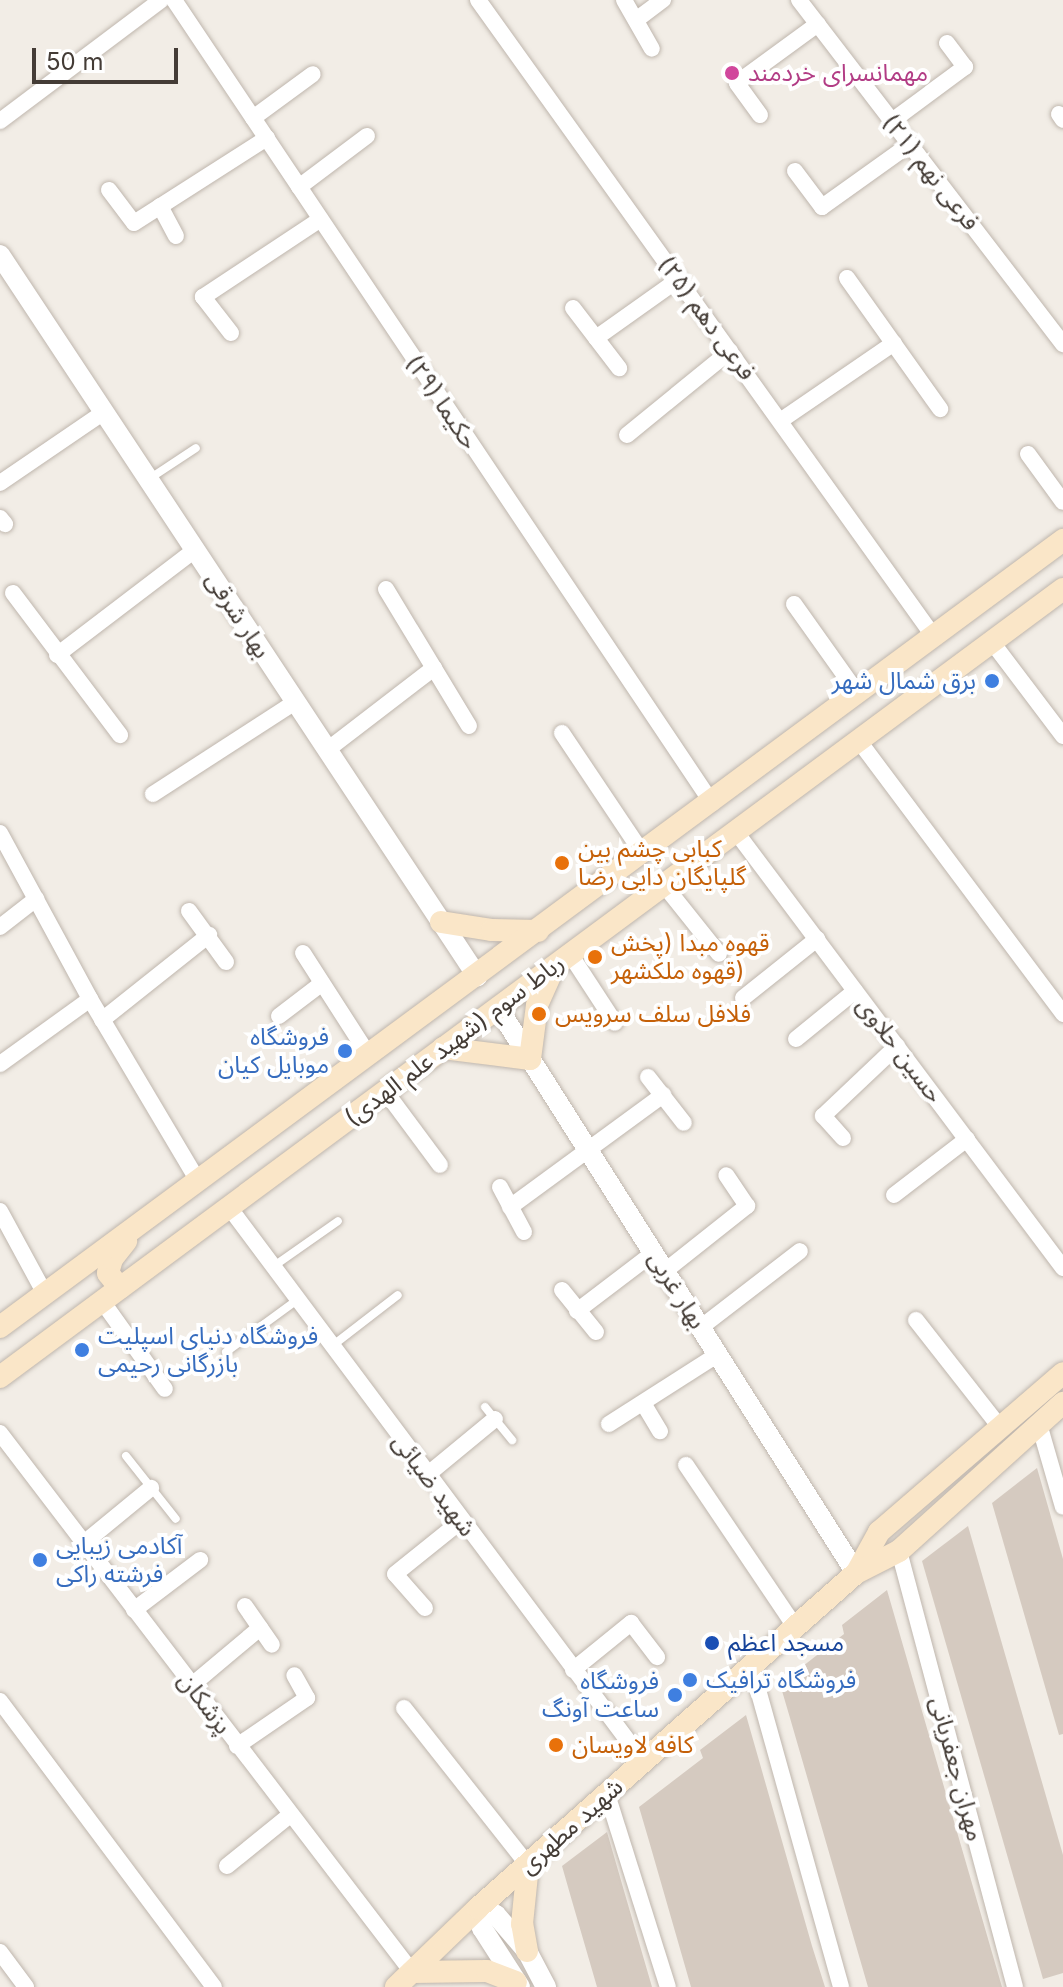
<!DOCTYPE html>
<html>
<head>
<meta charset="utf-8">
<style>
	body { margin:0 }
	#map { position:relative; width:1063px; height:1987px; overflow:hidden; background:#f2ede6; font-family:Inter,"Noto Sans Arabic",sans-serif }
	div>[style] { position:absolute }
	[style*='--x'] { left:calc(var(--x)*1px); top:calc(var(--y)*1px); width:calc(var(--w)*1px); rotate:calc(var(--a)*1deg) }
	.building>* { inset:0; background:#d5cac0 }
	.roads { filter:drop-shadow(0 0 2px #bfb6ad) drop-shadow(0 0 2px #bfb6ad) }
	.service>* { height:8px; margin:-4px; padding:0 4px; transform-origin:4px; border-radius:4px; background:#fff }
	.minor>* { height:16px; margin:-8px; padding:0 8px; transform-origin:8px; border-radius:8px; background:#fff }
	.tertiary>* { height:20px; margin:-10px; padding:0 10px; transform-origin:10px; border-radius:10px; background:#fff }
	.secondary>* { height:22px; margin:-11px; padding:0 11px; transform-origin:11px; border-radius:11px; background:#fae6c8 }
	.dots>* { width:22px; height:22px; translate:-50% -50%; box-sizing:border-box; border:4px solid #fff; border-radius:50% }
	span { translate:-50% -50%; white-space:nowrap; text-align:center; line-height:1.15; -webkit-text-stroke:8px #fff; paint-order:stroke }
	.hotel-label { font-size:24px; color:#b23c85 }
	.left { translate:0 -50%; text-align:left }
	.street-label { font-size:24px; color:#443c36 }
	.shop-label { font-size:24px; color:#366cbe }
	.right { translate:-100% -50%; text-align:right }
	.food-label { font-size:24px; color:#c56008 }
	.transit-label { font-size:24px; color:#164399 }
	.scale { position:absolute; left:32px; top:48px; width:146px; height:36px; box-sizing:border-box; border:4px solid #443c36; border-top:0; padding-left:10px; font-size:24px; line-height:28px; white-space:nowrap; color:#443c36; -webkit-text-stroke:6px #fff; paint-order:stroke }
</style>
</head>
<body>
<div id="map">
	<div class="building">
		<div style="clip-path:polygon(1037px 1468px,1063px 1559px,1063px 1734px,1059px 1735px,992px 1503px)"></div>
		<div style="clip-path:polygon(968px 1526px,1063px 1855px,1063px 1973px,1043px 1979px,922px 1561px)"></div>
		<div style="clip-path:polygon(887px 1590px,913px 1680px,1002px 1987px,868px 1987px,790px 1718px,780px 1684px,844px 1634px,842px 1625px)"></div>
		<div style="clip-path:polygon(746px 1715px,812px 1946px,825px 1987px,691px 1987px,649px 1841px,639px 1807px,703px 1758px,700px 1750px)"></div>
		<div style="clip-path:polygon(607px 1832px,622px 1884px,652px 1987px,597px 1987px,572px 1901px,562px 1866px)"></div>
	</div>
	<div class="roads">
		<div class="service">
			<div style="--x:149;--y:479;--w:56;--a:-33.4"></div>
			<div style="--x:274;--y:1266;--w:78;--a:-35.1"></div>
			<div style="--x:332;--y:1346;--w:83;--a:-37.7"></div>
			<div style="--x:226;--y:1352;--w:88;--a:-36.2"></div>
			<div style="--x:485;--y:1407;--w:43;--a:50.7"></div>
			<div style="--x:126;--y:1456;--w:80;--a:51.6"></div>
		</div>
		<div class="minor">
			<div style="--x:174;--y:0;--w:967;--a:56.18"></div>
			<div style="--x:478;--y:0;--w:783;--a:54.4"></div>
			<div style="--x:624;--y:0;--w:56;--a:60.3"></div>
			<div style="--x:799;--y:0;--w:434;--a:52.5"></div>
			<div style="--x:636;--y:20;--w:34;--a:-37"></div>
			<div style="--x:1059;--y:114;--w:7;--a:56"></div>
			<div style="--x:760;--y:115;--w:39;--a:-126"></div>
			<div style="--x:737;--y:83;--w:100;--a:-36.1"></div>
			<div style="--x:253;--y:118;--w:74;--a:-36.3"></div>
			<div style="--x:0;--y:121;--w:201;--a:-36.9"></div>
			<div style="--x:892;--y:121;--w:91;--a:-36.5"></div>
			<div style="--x:965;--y:67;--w:30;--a:-127"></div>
			<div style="--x:795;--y:171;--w:45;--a:53.1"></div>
			<div style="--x:822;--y:207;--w:108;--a:-35.6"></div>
			<div style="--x:299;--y:187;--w:85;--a:-36.9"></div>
			<div style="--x:109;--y:190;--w:41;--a:52.9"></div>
			<div style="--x:134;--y:223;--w:158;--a:-32.6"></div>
			<div style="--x:160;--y:206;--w:34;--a:62"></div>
			<div style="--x:847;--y:278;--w:161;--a:54.6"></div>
			<div style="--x:573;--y:308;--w:76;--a:52.5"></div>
			<div style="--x:231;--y:333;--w:46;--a:-127.9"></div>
			<div style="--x:203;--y:297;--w:141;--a:-33.5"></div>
			<div style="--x:596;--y:338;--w:102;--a:-35.4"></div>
			<div style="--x:780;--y:421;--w:138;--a:-34.4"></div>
			<div style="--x:627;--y:435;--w:133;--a:-39.2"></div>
			<div style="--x:1028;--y:454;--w:59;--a:53.9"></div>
			<div style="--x:0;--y:483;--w:126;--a:-34.3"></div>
			<div style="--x:0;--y:518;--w:8;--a:50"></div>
			<div style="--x:386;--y:589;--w:160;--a:58.8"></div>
			<div style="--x:13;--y:593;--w:178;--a:53"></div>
			<div style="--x:794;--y:604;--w:110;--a:54.6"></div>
			<div style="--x:992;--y:642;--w:118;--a:52.9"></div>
			<div style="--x:57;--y:655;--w:173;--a:-37.3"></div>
			<div style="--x:562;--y:733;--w:146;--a:56.2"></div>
			<div style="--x:859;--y:741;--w:341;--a:53.2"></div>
			<div style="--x:327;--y:750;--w:135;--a:-37.5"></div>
			<div style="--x:153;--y:794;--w:169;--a:-32.9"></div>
			<div style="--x:736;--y:832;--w:545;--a:53.13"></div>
			<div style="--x:0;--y:833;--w:189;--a:61.5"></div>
			<div style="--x:90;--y:999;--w:209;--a:59.3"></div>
			<div style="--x:664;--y:885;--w:88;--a:51.4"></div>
			<div style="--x:189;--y:911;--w:63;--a:54"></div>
			<div style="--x:0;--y:927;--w:46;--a:-37.9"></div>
			<div style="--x:303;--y:953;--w:122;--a:57.3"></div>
			<div style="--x:570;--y:954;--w:82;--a:56.9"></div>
			<div style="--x:743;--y:998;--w:95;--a:-38.6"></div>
			<div style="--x:279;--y:1016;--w:53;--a:-37.3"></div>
			<div style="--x:102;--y:1020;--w:137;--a:-38.5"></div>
			<div style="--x:796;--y:1039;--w:76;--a:-39.1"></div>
			<div style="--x:0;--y:1064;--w:111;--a:-35.8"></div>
			<div style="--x:648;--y:1077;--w:58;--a:52"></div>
			<div style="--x:385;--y:1091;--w:92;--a:53.4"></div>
			<div style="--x:843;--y:1138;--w:30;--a:-132"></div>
			<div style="--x:823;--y:1116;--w:102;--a:-43.4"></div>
			<div style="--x:500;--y:1187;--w:51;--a:61.9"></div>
			<div style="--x:894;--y:1195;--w:92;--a:-37.5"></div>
			<div style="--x:229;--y:1207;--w:692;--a:53.23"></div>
			<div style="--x:510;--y:1207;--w:190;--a:-36.2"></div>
			<div style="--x:0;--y:1211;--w:94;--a:61.5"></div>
			<div style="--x:665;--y:1271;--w:105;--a:-38.4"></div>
			<div style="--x:747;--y:1206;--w:37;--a:-124"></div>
			<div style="--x:562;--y:1290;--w:54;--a:51"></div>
			<div style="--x:102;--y:1301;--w:108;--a:54.4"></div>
			<div style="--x:577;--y:1311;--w:96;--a:-37.3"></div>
			<div style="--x:916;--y:1320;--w:136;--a:51.9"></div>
			<div style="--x:700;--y:1328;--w:126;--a:-37.6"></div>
			<div style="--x:643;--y:1403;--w:33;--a:59"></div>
			<div style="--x:609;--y:1424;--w:128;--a:-32.6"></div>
			<div style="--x:1039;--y:1424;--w:86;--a:73.9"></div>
			<div style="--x:0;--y:1433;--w:678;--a:52.61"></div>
			<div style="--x:686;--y:1465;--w:197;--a:56"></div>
			<div style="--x:427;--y:1475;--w:88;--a:-39.5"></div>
			<div style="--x:84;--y:1543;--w:87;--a:-39.4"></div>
			<div style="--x:899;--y:1551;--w:451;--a:75.1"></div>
			<div style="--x:245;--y:1606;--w:47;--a:55.3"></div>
			<div style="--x:425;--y:1608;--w:45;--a:-131.4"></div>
			<div style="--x:395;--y:1574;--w:85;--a:-38.8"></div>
			<div style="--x:134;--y:1610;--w:83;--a:-37.1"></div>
			<div style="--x:752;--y:1668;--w:331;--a:74.4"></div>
			<div style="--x:573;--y:1670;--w:75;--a:-39"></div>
			<div style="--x:631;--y:1623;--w:43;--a:52.6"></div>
			<div style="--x:192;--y:1685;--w:89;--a:-40"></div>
			<div style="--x:0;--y:1701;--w:357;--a:53.2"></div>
			<div style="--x:404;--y:1708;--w:200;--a:51.7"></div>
			<div style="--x:237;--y:1746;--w:85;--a:-34.4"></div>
			<div style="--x:307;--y:1698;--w:26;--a:-119"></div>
			<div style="--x:607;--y:1794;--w:202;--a:72.5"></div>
			<div style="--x:227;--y:1866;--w:81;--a:-39"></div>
			<div style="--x:0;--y:1952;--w:44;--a:53.4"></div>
		</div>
		<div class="tertiary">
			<div style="--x:0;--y:255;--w:865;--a:56.51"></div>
			<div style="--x:498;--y:1008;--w:669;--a:57.64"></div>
			<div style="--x:520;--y:1987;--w:70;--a:-122.8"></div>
			<div style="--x:482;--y:1928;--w:20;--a:-101"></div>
			<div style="--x:478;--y:1908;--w:19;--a:21"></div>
			<div style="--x:496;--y:1915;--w:48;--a:49.3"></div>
			<div style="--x:527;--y:1951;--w:41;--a:62.2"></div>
		</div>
		<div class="secondary">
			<div style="--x:441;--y:922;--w:52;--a:8.9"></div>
			<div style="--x:492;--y:930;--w:46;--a:1.2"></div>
			<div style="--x:443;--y:1048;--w:88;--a:7.2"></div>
			<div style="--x:530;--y:1059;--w:54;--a:-82.6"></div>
			<div style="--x:537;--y:1005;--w:42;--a:-65.9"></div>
			<div style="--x:120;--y:1288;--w:19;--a:-129"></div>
			<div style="--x:108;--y:1273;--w:15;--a:-74"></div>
			<div style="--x:112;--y:1259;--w:23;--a:-52"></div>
			<div style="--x:0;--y:1327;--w:1323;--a:-36.51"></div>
			<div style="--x:0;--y:1377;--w:1323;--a:-36.55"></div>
			<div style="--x:857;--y:1572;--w:46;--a:-61.2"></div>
			<div style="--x:879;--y:1532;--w:243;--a:-40.8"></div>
			<div style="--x:527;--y:1951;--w:27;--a:-100"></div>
			<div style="--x:522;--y:1924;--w:59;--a:-84.2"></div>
			<div style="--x:412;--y:1972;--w:75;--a:-0.8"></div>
			<div style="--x:487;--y:1971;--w:31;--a:21"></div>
			<div style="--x:396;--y:1987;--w:114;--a:-43.9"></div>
			<div style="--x:478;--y:1908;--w:505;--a:-41.55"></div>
			<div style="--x:856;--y:1573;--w:48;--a:-27.1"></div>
			<div style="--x:899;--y:1551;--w:221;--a:-42.1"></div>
		</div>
	</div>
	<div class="dots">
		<div style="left:732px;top:73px;background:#d1479c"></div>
		<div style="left:992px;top:681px;background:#3f7fe0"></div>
		<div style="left:562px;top:863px;background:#e8710a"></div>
		<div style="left:595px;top:957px;background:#e8710a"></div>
		<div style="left:539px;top:1014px;background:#e8710a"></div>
		<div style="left:345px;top:1051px;background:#3f7fe0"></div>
		<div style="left:82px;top:1350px;background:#3f7fe0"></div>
		<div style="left:40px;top:1560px;background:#3f7fe0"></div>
		<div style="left:712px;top:1643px;background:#1a4fb4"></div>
		<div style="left:690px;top:1680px;background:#3f7fe0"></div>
		<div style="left:675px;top:1695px;background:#3f7fe0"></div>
		<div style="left:556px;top:1745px;background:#e8710a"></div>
	</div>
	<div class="hotel-label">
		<span class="left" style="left:748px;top:73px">مهمانسرای خردمند</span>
	</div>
	<div class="street-label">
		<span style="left:931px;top:172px;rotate:52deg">فرعی نهم (۲۱)</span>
		<span style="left:707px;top:318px;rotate:54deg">فرعی دهم (۲۵)</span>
		<span style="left:442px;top:402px;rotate:56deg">حکیما (۲۹)</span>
		<span style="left:238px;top:615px;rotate:57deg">بهار شرقی</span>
		<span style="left:454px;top:1040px;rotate:-37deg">رباط سوم (شهید علم الهدی)</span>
		<span style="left:900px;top:1050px;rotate:53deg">حسین حلاوی</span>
		<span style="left:677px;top:1290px;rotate:58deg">بهار غربی</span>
		<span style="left:434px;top:1485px;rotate:53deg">شهید ضیائی</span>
		<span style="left:205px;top:1703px;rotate:53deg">پزشکان</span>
		<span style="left:957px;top:1769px;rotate:75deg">مهران جعفریانی</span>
		<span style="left:571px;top:1826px;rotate:-42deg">شهید مطهری</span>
	</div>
	<div class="shop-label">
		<span class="right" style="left:976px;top:681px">برق شمال شهر</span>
		<span class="right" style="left:329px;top:1051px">فروشگاه<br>موبایل کیان</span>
		<span class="left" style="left:98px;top:1350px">فروشگاه دنیای اسپلیت<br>بازرگانی رحیمی</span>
		<span class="left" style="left:56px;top:1560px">آکادمی زیبایی<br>فرشته راکی</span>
		<span class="left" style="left:706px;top:1680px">فروشگاه ترافیک</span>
		<span class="right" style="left:659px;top:1695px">فروشگاه<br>ساعت آونگ</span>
	</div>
	<div class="food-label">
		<span class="left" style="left:578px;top:863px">کبابی چشم بین<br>گلپایگان دایی رضا</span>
		<span class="left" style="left:611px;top:957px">قهوه مبدا (پخش<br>قهوه ملکشهر)</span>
		<span class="left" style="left:555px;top:1014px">فلافل سلف سرویس</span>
		<span class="left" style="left:572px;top:1745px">کافه لاویسان</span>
	</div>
	<div class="transit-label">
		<span class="left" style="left:728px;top:1643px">مسجد اعظم</span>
	</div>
	<div class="scale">50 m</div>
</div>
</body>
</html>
